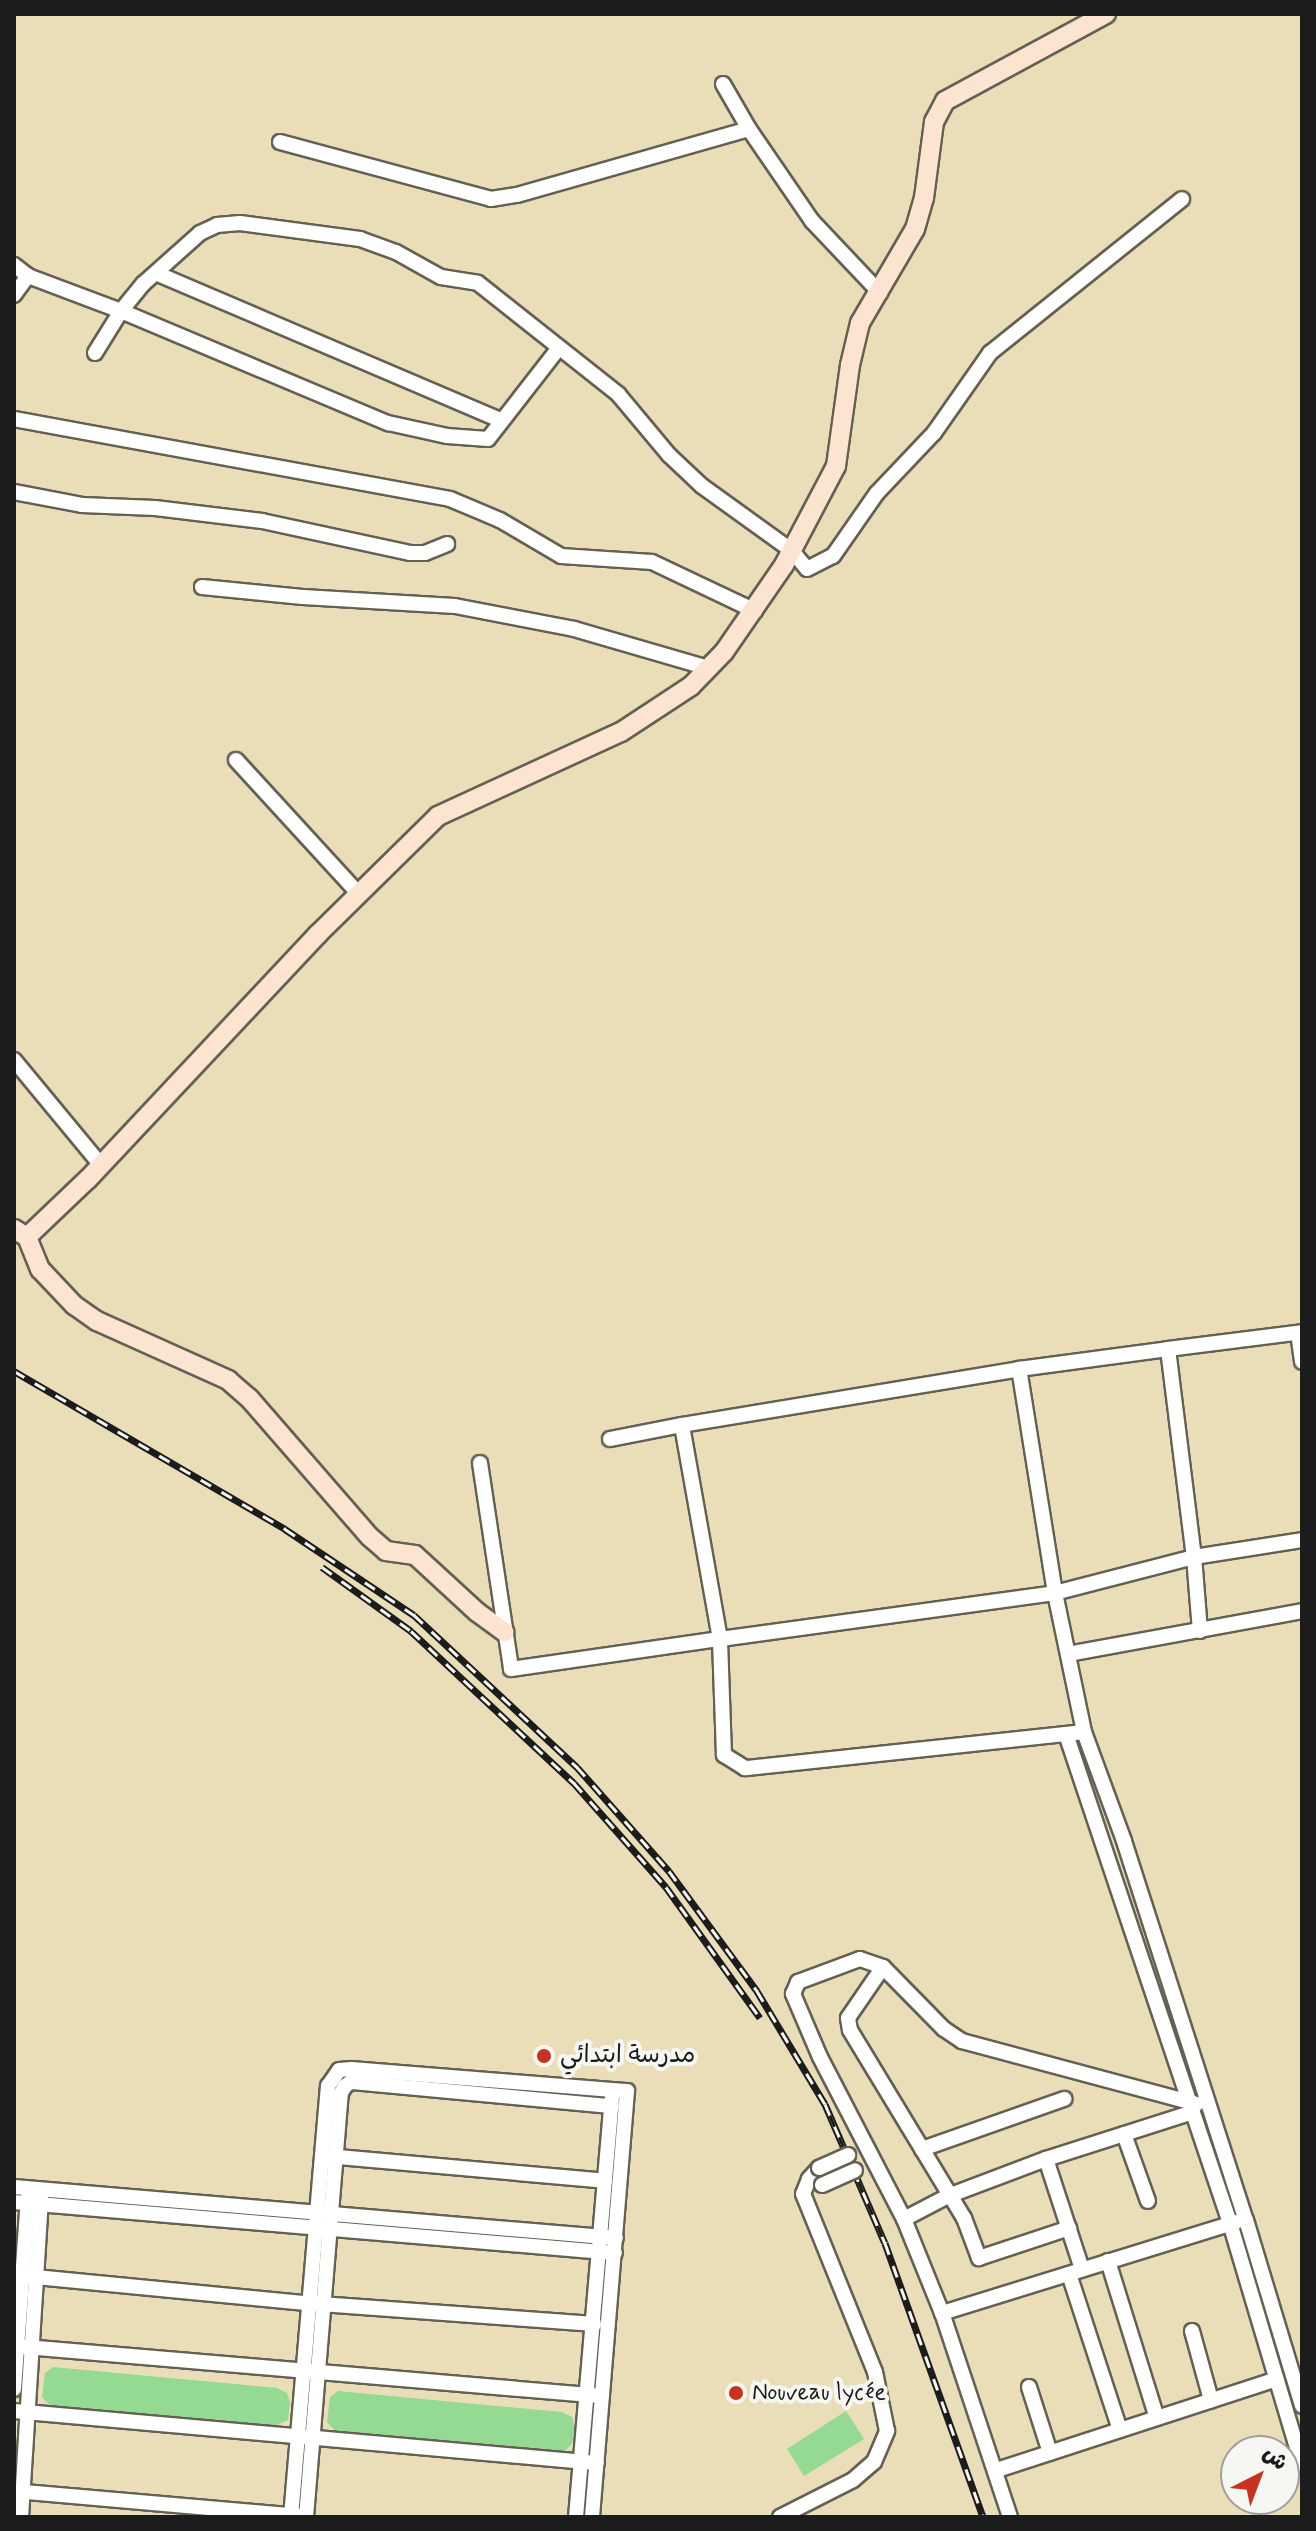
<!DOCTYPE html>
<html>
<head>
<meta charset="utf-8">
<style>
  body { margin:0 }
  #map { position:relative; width:1316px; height:2531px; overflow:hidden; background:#eadeb9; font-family:Mynerve,"Playpen Sans Arabic",sans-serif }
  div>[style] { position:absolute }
  .green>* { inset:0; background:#94da93 }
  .roads { filter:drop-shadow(2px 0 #646053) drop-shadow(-2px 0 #646053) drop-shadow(0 2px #646053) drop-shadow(0 -2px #646053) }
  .street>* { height:14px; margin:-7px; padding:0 7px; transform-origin:7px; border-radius:7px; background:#fff }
  .secondary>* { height:18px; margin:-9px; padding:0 9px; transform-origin:9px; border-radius:9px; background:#fde4d1 }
  .rail>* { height:7px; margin-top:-3.5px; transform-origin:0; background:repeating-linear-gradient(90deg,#f6f6f2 0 12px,#1c1c1c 0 24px); box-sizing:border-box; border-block:2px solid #1c1c1c }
  .bridges { filter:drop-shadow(2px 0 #646053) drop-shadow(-2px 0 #646053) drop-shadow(0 2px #646053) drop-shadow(0 -2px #646053) }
  .street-bridge>* { height:14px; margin:-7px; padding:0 7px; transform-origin:7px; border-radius:7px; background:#fff }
  .dots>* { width:22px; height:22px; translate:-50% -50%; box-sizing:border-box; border:4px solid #f6f6f2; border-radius:50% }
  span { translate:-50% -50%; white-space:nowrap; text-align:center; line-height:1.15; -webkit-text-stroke:8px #f6f6f2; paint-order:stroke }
  .poi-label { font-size:24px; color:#1c1c1c }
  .left { translate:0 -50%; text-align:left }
  .frame { position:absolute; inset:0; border:16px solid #1c1c1c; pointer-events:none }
  .north { position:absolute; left:1220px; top:2435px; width:80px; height:80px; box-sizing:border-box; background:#f6f6f2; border:2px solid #9f9f9c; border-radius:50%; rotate:42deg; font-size:22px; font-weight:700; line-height:32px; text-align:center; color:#1c1c1c }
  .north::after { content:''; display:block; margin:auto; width:28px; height:36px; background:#c8321e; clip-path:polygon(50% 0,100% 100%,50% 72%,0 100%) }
</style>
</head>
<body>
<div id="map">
  <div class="green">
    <div style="clip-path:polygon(53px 2367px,277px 2388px,287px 2393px,290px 2402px,288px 2420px,272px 2427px,52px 2408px,42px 2397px,45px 2373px)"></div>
    <div style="clip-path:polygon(338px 2391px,562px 2412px,572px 2417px,575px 2426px,572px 2444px,565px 2451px,557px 2452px,337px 2433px,327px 2422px,330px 2397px)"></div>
    <div style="clip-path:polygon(846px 2411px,864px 2439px,804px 2476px,787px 2449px)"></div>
  </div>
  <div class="roads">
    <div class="street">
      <div style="left:723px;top:84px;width:52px;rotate:60deg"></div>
      <div style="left:749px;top:129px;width:112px;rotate:55.6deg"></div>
      <div style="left:812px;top:221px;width:99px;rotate:46.6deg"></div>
      <div style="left:280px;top:142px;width:219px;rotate:15.1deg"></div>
      <div style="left:491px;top:199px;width:26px;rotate:-9deg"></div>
      <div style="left:517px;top:195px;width:241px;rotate:-15.9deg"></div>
      <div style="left:14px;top:265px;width:18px;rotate:38deg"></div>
      <div style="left:28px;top:276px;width:99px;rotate:20.6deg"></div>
      <div style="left:121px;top:311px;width:290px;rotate:22.8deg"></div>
      <div style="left:388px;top:423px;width:60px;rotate:12.4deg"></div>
      <div style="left:447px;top:436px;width:41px;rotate:4.2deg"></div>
      <div style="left:488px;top:439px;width:114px;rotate:-52.1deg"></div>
      <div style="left:158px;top:274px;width:372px;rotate:23.1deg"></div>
      <div style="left:14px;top:295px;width:24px;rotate:-54deg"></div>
      <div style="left:95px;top:353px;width:49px;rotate:-58.2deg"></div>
      <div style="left:121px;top:311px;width:35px;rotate:-51deg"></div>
      <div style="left:143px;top:284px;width:76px;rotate:-41.8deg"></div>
      <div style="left:200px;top:233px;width:19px;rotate:-25deg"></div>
      <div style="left:217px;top:225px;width:23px;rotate:-5deg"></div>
      <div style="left:240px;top:223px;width:121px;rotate:7.6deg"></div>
      <div style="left:360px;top:239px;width:38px;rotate:20deg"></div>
      <div style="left:396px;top:252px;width:51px;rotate:29.1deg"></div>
      <div style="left:441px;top:277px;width:37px;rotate:9deg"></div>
      <div style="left:478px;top:283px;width:179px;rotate:38.4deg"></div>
      <div style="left:618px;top:394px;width:80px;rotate:50.1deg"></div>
      <div style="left:669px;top:455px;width:45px;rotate:43.2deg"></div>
      <div style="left:702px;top:486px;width:111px;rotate:35.8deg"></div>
      <div style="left:792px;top:551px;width:23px;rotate:50deg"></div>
      <div style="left:807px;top:569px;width:29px;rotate:-27deg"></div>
      <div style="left:833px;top:556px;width:77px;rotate:-55.1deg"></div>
      <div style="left:877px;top:493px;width:83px;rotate:-46.5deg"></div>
      <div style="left:934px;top:433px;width:98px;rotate:-55deg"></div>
      <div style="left:990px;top:353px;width:246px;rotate:-38.7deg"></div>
      <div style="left:14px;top:419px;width:443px;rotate:10.4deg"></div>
      <div style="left:450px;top:499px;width:54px;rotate:22.8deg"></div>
      <div style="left:500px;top:520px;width:71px;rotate:30.5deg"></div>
      <div style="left:561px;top:556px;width:91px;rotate:3.8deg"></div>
      <div style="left:652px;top:562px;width:114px;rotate:25.4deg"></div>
      <div style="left:14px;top:492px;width:69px;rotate:10.8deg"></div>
      <div style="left:82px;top:505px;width:73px;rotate:2.4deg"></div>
      <div style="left:155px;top:508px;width:108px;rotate:6.9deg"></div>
      <div style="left:262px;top:521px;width:151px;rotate:12.2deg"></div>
      <div style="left:410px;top:553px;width:15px"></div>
      <div style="left:425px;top:553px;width:24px;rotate:-22deg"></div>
      <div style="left:202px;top:587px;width:101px;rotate:5.7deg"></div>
      <div style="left:303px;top:597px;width:152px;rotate:3.4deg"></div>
      <div style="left:455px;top:606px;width:121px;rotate:10.9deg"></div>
      <div style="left:574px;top:629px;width:140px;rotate:16.2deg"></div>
      <div style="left:236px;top:760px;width:182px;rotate:47.5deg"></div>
      <div style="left:14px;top:1060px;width:135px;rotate:50.4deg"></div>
      <div style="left:1298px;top:1333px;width:29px;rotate:82deg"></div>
      <div style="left:1168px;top:1349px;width:210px;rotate:82.9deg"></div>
      <div style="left:1194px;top:1557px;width:144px;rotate:165.5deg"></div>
      <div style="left:1055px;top:1593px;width:227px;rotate:-99.1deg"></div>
      <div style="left:1019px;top:1369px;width:150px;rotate:-7.6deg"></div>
      <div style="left:1168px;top:1349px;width:135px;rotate:-7.2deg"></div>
      <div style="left:610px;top:1439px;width:73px;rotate:-11deg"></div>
      <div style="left:480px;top:1463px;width:208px;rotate:81.4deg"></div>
      <div style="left:511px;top:1669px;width:211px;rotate:-8.2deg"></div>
      <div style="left:720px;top:1639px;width:217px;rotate:-100.1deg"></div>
      <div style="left:682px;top:1425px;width:342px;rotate:-9.4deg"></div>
      <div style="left:1200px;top:1631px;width:74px;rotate:-94.6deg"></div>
      <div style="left:1194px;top:1557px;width:109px;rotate:-8.9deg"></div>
      <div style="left:1068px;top:1654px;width:238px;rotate:-10.4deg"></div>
      <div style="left:1084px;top:1732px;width:341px;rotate:173.9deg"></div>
      <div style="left:745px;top:1768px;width:25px;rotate:-148deg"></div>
      <div style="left:724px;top:1755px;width:116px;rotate:-92deg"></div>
      <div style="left:720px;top:1639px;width:338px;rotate:-7.8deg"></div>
      <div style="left:1055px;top:1593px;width:142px;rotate:78.2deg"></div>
      <div style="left:1084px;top:1732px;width:116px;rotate:69.8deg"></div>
      <div style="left:1124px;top:1841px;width:398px;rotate:72.2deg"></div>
      <div style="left:1246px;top:2220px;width:194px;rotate:73.2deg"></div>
      <div style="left:1066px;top:1734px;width:516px;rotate:71.46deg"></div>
      <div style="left:1230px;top:2223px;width:252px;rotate:73.4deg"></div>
      <div style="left:883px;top:1967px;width:62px;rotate:124.5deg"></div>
      <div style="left:848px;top:2018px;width:12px;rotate:81deg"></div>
      <div style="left:850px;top:2030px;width:220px;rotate:58.8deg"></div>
      <div style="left:964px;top:2218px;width:43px;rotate:69.4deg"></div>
      <div style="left:979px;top:2258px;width:95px;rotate:-18.4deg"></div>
      <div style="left:1124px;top:2134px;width:71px;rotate:70.3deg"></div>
      <div style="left:922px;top:2149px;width:151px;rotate:-19.4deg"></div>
      <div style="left:327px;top:2156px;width:279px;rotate:5.1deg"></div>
      <div style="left:1046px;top:2159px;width:116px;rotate:71.9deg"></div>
      <div style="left:14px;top:2187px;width:604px;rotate:4.84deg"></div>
      <div style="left:14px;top:2202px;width:603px;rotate:4.85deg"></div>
      <div style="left:904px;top:2219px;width:182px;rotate:-117.4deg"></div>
      <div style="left:820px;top:2057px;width:69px;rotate:-113.2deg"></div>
      <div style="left:793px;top:1994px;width:13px;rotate:-67deg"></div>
      <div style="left:798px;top:1982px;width:66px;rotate:-20.4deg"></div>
      <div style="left:860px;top:1959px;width:24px;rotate:19deg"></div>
      <div style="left:883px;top:1967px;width:87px;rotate:45.5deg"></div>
      <div style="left:944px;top:2029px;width:22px;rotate:34deg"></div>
      <div style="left:962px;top:2041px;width:243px;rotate:15deg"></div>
      <div style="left:1108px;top:2261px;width:164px;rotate:72.7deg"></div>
      <div style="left:1069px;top:2274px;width:164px;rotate:71.9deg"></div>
      <div style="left:14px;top:2275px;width:294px;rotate:5.5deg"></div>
      <div style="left:307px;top:2303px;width:288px;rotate:4.2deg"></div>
      <div style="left:942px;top:2313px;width:101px;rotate:-112deg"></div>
      <div style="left:904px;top:2219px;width:50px;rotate:-27.6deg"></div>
      <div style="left:948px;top:2196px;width:105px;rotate:-20.7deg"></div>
      <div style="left:1046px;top:2159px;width:154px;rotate:-17.7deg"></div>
      <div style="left:1192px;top:2331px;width:72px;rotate:74.6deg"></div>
      <div style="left:14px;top:2346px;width:590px;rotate:4.86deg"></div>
      <div style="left:1029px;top:2387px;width:69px;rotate:72.3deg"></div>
      <div style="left:14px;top:2389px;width:193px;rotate:-85.8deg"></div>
      <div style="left:14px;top:2411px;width:585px;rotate:5.1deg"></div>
      <div style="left:997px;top:2470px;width:294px;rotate:-18deg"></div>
      <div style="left:14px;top:2491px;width:286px;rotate:5deg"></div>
      <div style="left:21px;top:2517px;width:320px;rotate:-86.4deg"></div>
      <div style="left:291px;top:2517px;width:433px;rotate:-85.1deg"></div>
      <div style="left:328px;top:2086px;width:19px;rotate:-55deg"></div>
      <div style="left:339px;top:2070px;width:13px;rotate:-4deg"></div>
      <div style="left:352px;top:2069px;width:276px;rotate:4.6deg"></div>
      <div style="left:627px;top:2091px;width:427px;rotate:94.7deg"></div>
      <div style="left:306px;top:2517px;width:425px;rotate:-85.3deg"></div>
      <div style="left:341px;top:2093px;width:8px;rotate:-60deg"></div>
      <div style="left:345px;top:2086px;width:7px;rotate:-34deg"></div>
      <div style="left:351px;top:2082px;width:262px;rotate:5.3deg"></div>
      <div style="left:576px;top:2517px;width:421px;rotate:-85.1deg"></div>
      <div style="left:780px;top:2517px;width:82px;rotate:-26.9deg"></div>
      <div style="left:853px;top:2480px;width:28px;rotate:-41deg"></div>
      <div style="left:874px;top:2462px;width:34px;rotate:-67deg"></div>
      <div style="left:887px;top:2431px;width:60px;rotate:-101.5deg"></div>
      <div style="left:875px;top:2372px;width:192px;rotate:-112deg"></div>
      <div style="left:803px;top:2194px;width:16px;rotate:-68deg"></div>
      <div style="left:809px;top:2179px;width:15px;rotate:-48deg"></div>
      <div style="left:1010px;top:2517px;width:215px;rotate:-108.4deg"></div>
      <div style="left:942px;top:2313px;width:308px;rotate:-17.2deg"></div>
    </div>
    <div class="secondary">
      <div style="left:14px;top:1229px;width:15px;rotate:32deg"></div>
      <div style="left:27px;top:1237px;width:84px;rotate:-43.6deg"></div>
      <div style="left:88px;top:1179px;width:336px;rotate:-46.8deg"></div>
      <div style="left:318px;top:934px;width:168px;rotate:-44.5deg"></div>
      <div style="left:438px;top:816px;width:201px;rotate:-24.7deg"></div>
      <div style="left:621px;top:732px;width:84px;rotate:-33.3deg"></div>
      <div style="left:691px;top:686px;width:47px;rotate:-45.9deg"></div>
      <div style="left:724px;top:652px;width:106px;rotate:-55.4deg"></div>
      <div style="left:784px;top:565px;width:112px;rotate:-62.3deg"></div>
      <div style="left:836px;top:466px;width:102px;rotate:-82.1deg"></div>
      <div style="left:850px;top:365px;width:43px;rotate:-76.6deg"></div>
      <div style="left:860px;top:323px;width:109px;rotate:-59.7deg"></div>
      <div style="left:915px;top:229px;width:32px;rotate:-74deg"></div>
      <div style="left:924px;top:198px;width:77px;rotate:-82.5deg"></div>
      <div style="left:934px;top:122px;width:24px;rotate:-62deg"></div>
      <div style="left:945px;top:101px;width:183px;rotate:-28.4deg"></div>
      <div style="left:27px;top:1237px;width:35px;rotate:68deg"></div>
      <div style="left:40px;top:1269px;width:50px;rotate:46.6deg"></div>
      <div style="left:74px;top:1305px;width:28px;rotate:35deg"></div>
      <div style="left:97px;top:1321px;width:144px;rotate:24.2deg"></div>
      <div style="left:228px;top:1380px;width:28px;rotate:41deg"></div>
      <div style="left:249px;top:1398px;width:184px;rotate:49deg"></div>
      <div style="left:370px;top:1537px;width:21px;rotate:41deg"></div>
      <div style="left:386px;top:1551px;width:29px;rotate:8deg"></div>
      <div style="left:415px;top:1555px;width:84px;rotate:42.6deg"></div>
      <div style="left:477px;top:1612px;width:34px;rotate:36deg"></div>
    </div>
  </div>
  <div class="rail">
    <div style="left:14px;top:1371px;width:314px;rotate:30.2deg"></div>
    <div style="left:285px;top:1529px;width:155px;rotate:33.7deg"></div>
    <div style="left:414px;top:1615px;width:223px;rotate:43deg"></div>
    <div style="left:577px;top:1767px;width:139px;rotate:48.5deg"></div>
    <div style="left:669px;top:1871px;width:149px;rotate:53.7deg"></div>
    <div style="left:757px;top:1991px;width:132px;rotate:59deg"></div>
    <div style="left:825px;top:2104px;width:151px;rotate:66.7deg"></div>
    <div style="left:885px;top:2243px;width:291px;rotate:70.3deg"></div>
    <div style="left:322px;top:1567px;width:110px;rotate:35.7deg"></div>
    <div style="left:411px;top:1631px;width:223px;rotate:43deg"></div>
    <div style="left:574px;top:1783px;width:139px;rotate:48.5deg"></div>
    <div style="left:666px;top:1887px;width:161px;rotate:54.3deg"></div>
  </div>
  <div class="bridges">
    <div class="street-bridge">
      <div style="left:819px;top:2168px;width:32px;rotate:-24deg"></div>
      <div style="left:822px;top:2185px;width:36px;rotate:-24deg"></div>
    </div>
  </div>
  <div class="dots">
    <div style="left:544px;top:2056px;background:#c8321e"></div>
    <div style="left:736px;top:2393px;background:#c8321e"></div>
  </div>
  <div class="poi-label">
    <span class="left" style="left:560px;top:2056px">مدرسة ابتدائي</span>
    <span class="left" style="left:752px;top:2393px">Nouveau lycée</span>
  </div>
  <div class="frame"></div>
  <div class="north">ش</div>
</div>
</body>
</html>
